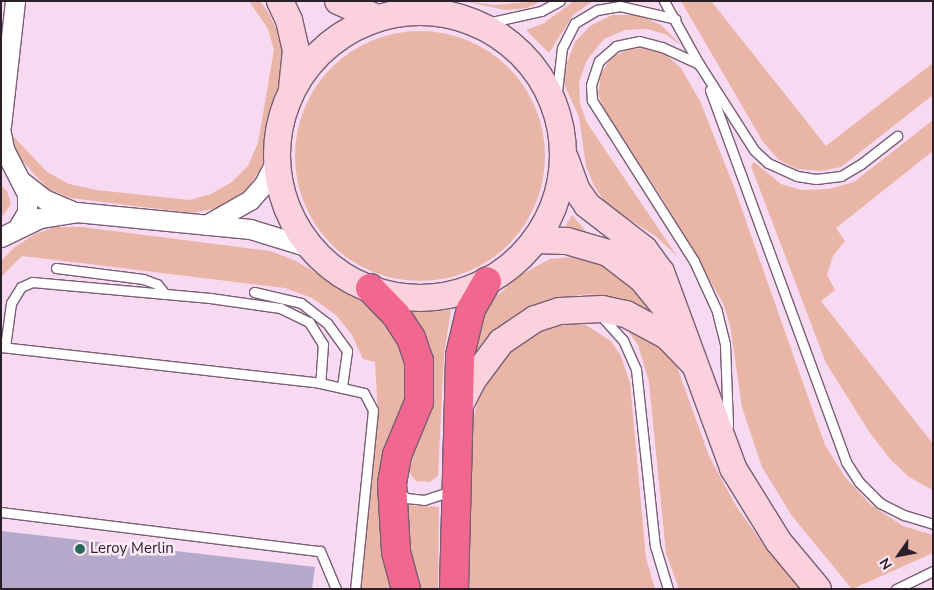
<!DOCTYPE html>
<html>
<head>
<meta charset="utf-8">
<style>
  body { margin:0 }
  #map { position:relative; width:934px; height:590px; overflow:hidden; background:#f7d9f2; font-family:"Nunito Sans",sans-serif }
  div>[style] { position:absolute }
  .green>* { inset:0; background:#e9b5a6 }
  .round { border-radius:50% }
  .building>* { inset:0; background:#b4a9ca }
  .roads { filter:drop-shadow(1px 0 #795e74) drop-shadow(-1px 0 #795e74) drop-shadow(0 1px #795e74) drop-shadow(0 -1px #795e74) }
  .lane>* { height:9px; margin:-4.5px; padding:0 4.5px; transform-origin:4.5px; border-radius:4.5px; background:#fff }
  .street>* { height:19px; margin:-9.5px; padding:0 9.5px; transform-origin:9.5px; border-radius:9.5px; background:#fff }
  .secondary>* { height:26px; margin:-13px; padding:0 13px; transform-origin:13px; border-radius:13px; background:#fbd1dd }
  .secondary>.ring { margin:-13px; padding:0; box-sizing:content-box; background:none; border:26px solid #fbd1dd; border-radius:50% }
  .highway>* { height:28px; margin:-14px; padding:0 14px; transform-origin:14px; border-radius:14px; background:#f1678f }
  .dots>* { width:14px; height:14px; translate:-50% -50%; box-sizing:border-box; border:2px solid #fdeaf9; border-radius:50% }
  span { translate:-50% -50%; white-space:nowrap; text-align:center; line-height:1.15; -webkit-text-stroke:5px #fdeaf9; paint-order:stroke }
  .poi-label { font-size:15px; color:#2b2029 }
  .left { translate:0 -50%; text-align:left }
  .frame { position:absolute; inset:0; border:2px solid #2b2029; pointer-events:none }
  .north { position:absolute; left:874px; top:530px; width:50px; height:50px; -webkit-text-stroke:4px #fdeaf9; paint-order:stroke; rotate:237deg; font-size:14px; font-weight:700; line-height:20px; text-align:center; color:#2b2029 }
  .north::after { content:''; display:block; margin:auto; width:18px; height:22px; background:#2b2029; clip-path:polygon(50% 0,100% 100%,50% 72%,0 100%) }
</style>
</head>
<body>
<div id="map">
  <div class="green">
    <div style="clip-path:polygon(249px 1px,260px 1px,268px 12px,281px 39px,286px 66px,261px 168px,245px 193px,224px 207px,191px 213px,71px 198px,48px 189px,16px 154px,11px 134px,47px 172px,69px 184px,96px 190px,190px 200px,211px 194px,232px 182px,248px 166px,258px 143px,274px 50px,268px 29px)"></div>
    <div style="clip-path:polygon(463px 1px,494px 5px,541px 1px,527px 8px,505px 10px)"></div>
    <div style="clip-path:polygon(574px 1px,593px 1px,573px 15px,549px 53px,526px 30px,544px 23px)"></div>
    <div style="clip-path:polygon(681px 1px,711px 1px,826px 146px,933px 63px,933px 95px,841px 167px,821px 171px,797px 169px,779px 160px,763px 142px)"></div>
    <div style="clip-path:polygon(612px 15px,639px 15px,661px 25px,682px 46px,665px 34px,647px 29px,625px 30px,604px 39px,587px 60px,579px 82px,580px 104px,587px 123px,677px 256px,654px 235px,608px 206px,594px 186px,586px 166px,579px 117px,564px 84px,567px 63px,575px 42px,590px 26px)"></div>
    <div class="round" style="left:295px;top:31px;width:250px;height:250px"></div>
    <div style="clip-path:polygon(647px 48px,665px 54px,681px 68px,700px 101px,734px 187px,825px 445px,845px 477px,870px 504px,903px 526px,933px 535px,933px 553px,852px 589px,792px 516px,762px 467px,742px 407px,730px 325px,723px 303px,660px 195px,605px 113px,598px 94px,601px 74px,611px 58px,628px 49px)"></div>
    <div style="clip-path:polygon(933px 120px,933px 151px,836px 228px,845px 241px,833px 256px,827px 275px,835px 290px,821px 301px,933px 444px,933px 490px,909px 477px,891px 460px,870px 433px,826px 363px,751px 166px,754px 162px,781px 184px,801px 190px,829px 189px,854px 182px)"></div>
    <div style="clip-path:polygon(1px 186px,7px 191px,11px 204px,1px 218px)"></div>
    <div style="clip-path:polygon(572px 215px,589px 235px,561px 234px)"></div>
    <div style="clip-path:polygon(55px 227px,82px 227px,270px 251px,294px 260px,371px 305px,386px 318px,410px 364px,398px 589px,361px 589px,378px 414px,375px 362px,363px 359px,352px 335px,336px 315px,312px 298px,285px 288px,89px 264px,22px 256px,1px 277px,1px 261px,15px 247px,35px 234px)"></div>
    <div style="clip-path:polygon(583px 256px,611px 265px,658px 315px,623px 299px,590px 294px,556px 298px,525px 312px,501px 327px,474px 353px,478px 329px,491px 302px,517px 277px,550px 259px)"></div>
    <div style="clip-path:polygon(406px 309px,429px 312px,451px 310px,444px 354px,438px 476px,430px 482px,416px 481px,406px 469px)"></div>
    <div style="clip-path:polygon(578px 320px,611px 341px,621px 356px,630px 383px,646px 558px,655px 589px,469px 589px,471px 424px,487px 373px,531px 331px)"></div>
    <div style="clip-path:polygon(621px 321px,665px 350px,677px 367px,709px 456px,736px 506px,768px 551px,803px 589px,679px 589px,666px 553px,649px 382px,638px 345px)"></div>
    <div style="clip-path:polygon(405px 505px,439px 507px,438px 589px,420px 589px,411px 567px)"></div>
  </div>
  <div class="building">
    <div style="clip-path:polygon(1px 531px,315px 567px,312px 589px,1px 589px)"></div>
  </div>
  <div class="roads">
    <div class="lane">
      <div style="left:664px;top:1px;width:74px;rotate:61deg"></div>
      <div style="left:478px;top:25px;width:65px;rotate:-12.5deg"></div>
      <div style="left:541px;top:11px;width:21px;rotate:-28deg"></div>
      <div style="left:710px;top:90px;width:396px;rotate:69.9deg"></div>
      <div style="left:846px;top:462px;width:24px;rotate:57deg"></div>
      <div style="left:859px;top:482px;width:30px;rotate:45deg"></div>
      <div style="left:880px;top:503px;width:27px;rotate:27deg"></div>
      <div style="left:904px;top:515px;width:30px;rotate:17deg"></div>
      <div style="left:555px;top:109px;width:61px;rotate:-83.5deg"></div>
      <div style="left:562px;top:48px;width:28px;rotate:-63deg"></div>
      <div style="left:575px;top:23px;width:26px;rotate:-31deg"></div>
      <div style="left:597px;top:10px;width:23px;rotate:-10deg"></div>
      <div style="left:620px;top:6px;width:57px;rotate:13.1deg"></div>
      <div style="left:56px;top:268px;width:88px;rotate:7.2deg"></div>
      <div style="left:143px;top:279px;width:15px;rotate:20deg"></div>
      <div style="left:157px;top:284px;width:13px;rotate:51deg"></div>
      <div style="left:254px;top:292px;width:48px;rotate:13.2deg"></div>
      <div style="left:301px;top:303px;width:33px;rotate:38deg"></div>
      <div style="left:327px;top:323px;width:34px;rotate:54deg"></div>
      <div style="left:347px;top:351px;width:37px;rotate:98deg"></div>
      <div style="left:603px;top:318px;width:30px;rotate:48deg"></div>
      <div style="left:623px;top:340px;width:32px;rotate:66deg"></div>
      <div style="left:636px;top:369px;width:178px;rotate:83.9deg"></div>
      <div style="left:655px;top:546px;width:45px;rotate:73.2deg"></div>
      <div style="left:1px;top:347px;width:321px;rotate:6.4deg"></div>
      <div style="left:320px;top:383px;width:45px;rotate:12.8deg"></div>
      <div style="left:364px;top:393px;width:19px;rotate:62deg"></div>
      <div style="left:373px;top:410px;width:180px;rotate:95.7deg"></div>
      <div style="left:5px;top:347px;width:44px;rotate:-82.2deg"></div>
      <div style="left:11px;top:303px;width:19px;rotate:-58deg"></div>
      <div style="left:21px;top:287px;width:12px;rotate:-24deg"></div>
      <div style="left:32px;top:282px;width:179px;rotate:5.1deg"></div>
      <div style="left:210px;top:298px;width:71px;rotate:8.1deg"></div>
      <div style="left:280px;top:308px;width:32px;rotate:26deg"></div>
      <div style="left:309px;top:322px;width:26px;rotate:58deg"></div>
      <div style="left:323px;top:344px;width:39px;rotate:94deg"></div>
      <div style="left:728px;top:426px;width:82px;rotate:-92.1deg"></div>
      <div style="left:725px;top:344px;width:34px;rotate:-104deg"></div>
      <div style="left:717px;top:311px;width:55px;rotate:-114.7deg"></div>
      <div style="left:694px;top:261px;width:191px;rotate:-122.4deg"></div>
      <div style="left:592px;top:100px;width:15px;rotate:-94deg"></div>
      <div style="left:591px;top:85px;width:25px;rotate:-72deg"></div>
      <div style="left:599px;top:61px;width:23px;rotate:-41deg"></div>
      <div style="left:616px;top:46px;width:24px;rotate:-12deg"></div>
      <div style="left:639px;top:41px;width:24px;rotate:15deg"></div>
      <div style="left:662px;top:47px;width:41px;rotate:24.7deg"></div>
      <div style="left:699px;top:64px;width:102px;rotate:57.4deg"></div>
      <div style="left:754px;top:150px;width:19px;rotate:43deg"></div>
      <div style="left:768px;top:163px;width:32px;rotate:24deg"></div>
      <div style="left:797px;top:176px;width:19px;rotate:9deg"></div>
      <div style="left:816px;top:179px;width:25px;rotate:-7deg"></div>
      <div style="left:841px;top:176px;width:23px;rotate:-31deg"></div>
      <div style="left:861px;top:164px;width:46px;rotate:-37.9deg"></div>
      <div style="left:399px;top:491px;width:10px;rotate:45deg"></div>
      <div style="left:406px;top:498px;width:18px;rotate:6deg"></div>
      <div style="left:424px;top:500px;width:29px;rotate:-18deg"></div>
      <div style="left:1px;top:512px;width:321px;rotate:7deg"></div>
      <div style="left:320px;top:551px;width:41px;rotate:67.2deg"></div>
      <div style="left:896px;top:589px;width:41px;rotate:-25.9deg"></div>
    </div>
    <div class="street">
      <div style="left:1px;top:126px;width:126px;rotate:-83.6deg"></div>
      <div style="left:1px;top:133px;width:16px;rotate:79deg"></div>
      <div style="left:4px;top:149px;width:51px;rotate:62.9deg"></div>
      <div style="left:27px;top:194px;width:18px;rotate:90deg"></div>
      <div style="left:27px;top:212px;width:16px;rotate:120deg"></div>
      <div style="left:21px;top:181px;width:29px;rotate:38deg"></div>
      <div style="left:44px;top:199px;width:30px;rotate:23deg"></div>
      <div style="left:206px;top:225px;width:51px;rotate:-29.6deg"></div>
      <div style="left:250px;top:200px;width:21px;rotate:-49deg"></div>
      <div style="left:264px;top:184px;width:29px;rotate:-63deg"></div>
      <div style="left:1px;top:237px;width:43px;rotate:-26deg"></div>
      <div style="left:40px;top:218px;width:36px;rotate:-9deg"></div>
      <div style="left:76px;top:212px;width:175px;rotate:5.6deg"></div>
      <div style="left:250px;top:229px;width:62px;rotate:17deg"></div>
    </div>
    <div class="secondary">
      <div style="left:280px;top:1px;width:21px;rotate:65deg"></div>
      <div style="left:289px;top:20px;width:31px;rotate:77deg"></div>
      <div style="left:296px;top:50px;width:37px;rotate:96deg"></div>
      <div style="left:338px;top:1px;width:43px;rotate:23.6deg"></div>
      <div class="ring" style="left:277px;top:12px;width:260px;height:260px"></div>
      <div style="left:565px;top:158px;width:33px;rotate:70deg"></div>
      <div style="left:576px;top:189px;width:19px;rotate:55deg"></div>
      <div style="left:587px;top:205px;width:72px;rotate:37.7deg"></div>
      <div style="left:644px;top:249px;width:29px;rotate:54deg"></div>
      <div style="left:661px;top:272px;width:209px;rotate:69.8deg"></div>
      <div style="left:733px;top:468px;width:86px;rotate:58.3deg"></div>
      <div style="left:778px;top:541px;width:62px;rotate:50.2deg"></div>
      <div style="left:535px;top:240px;width:32px;rotate:2deg"></div>
      <div style="left:567px;top:241px;width:43px;rotate:16.3deg"></div>
      <div style="left:608px;top:253px;width:43px;rotate:37.4deg"></div>
      <div style="left:642px;top:279px;width:41px;rotate:50.9deg"></div>
      <div style="left:458px;top:409px;width:31px;rotate:-63deg"></div>
      <div style="left:472px;top:381px;width:49px;rotate:-53.4deg"></div>
      <div style="left:501px;top:342px;width:41px;rotate:-34.1deg"></div>
      <div style="left:535px;top:319px;width:26px;rotate:-18deg"></div>
      <div style="left:560px;top:311px;width:42px;rotate:-2.7deg"></div>
      <div style="left:602px;top:309px;width:25px;rotate:12deg"></div>
      <div style="left:626px;top:314px;width:47px;rotate:28.2deg"></div>
      <div style="left:667px;top:336px;width:35px;rotate:46deg"></div>
    </div>
    <div class="highway">
      <div style="left:370px;top:288px;width:37px;rotate:46deg"></div>
      <div style="left:396px;top:315px;width:27px;rotate:57deg"></div>
      <div style="left:411px;top:338px;width:24px;rotate:71deg"></div>
      <div style="left:419px;top:361px;width:41px;rotate:90deg"></div>
      <div style="left:419px;top:402px;width:57px;rotate:112.5deg"></div>
      <div style="left:397px;top:455px;width:29px;rotate:100deg"></div>
      <div style="left:392px;top:484px;width:68px;rotate:86.6deg"></div>
      <div style="left:396px;top:552px;width:38px;rotate:75deg"></div>
      <div style="left:454px;top:589px;width:234px;rotate:-88.5deg"></div>
      <div style="left:460px;top:355px;width:47px;rotate:-76.6deg"></div>
      <div style="left:471px;top:309px;width:32px;rotate:-60deg"></div>
    </div>
  </div>
  <div class="dots">
    <div style="left:80px;top:549px;background:#2c6b58"></div>
  </div>
  <div class="poi-label">
    <span class="left" style="left:90px;top:549px">Leroy Merlin</span>
  </div>
  <div class="frame"></div>
  <div class="north">N</div>
</div>
</body>
</html>
